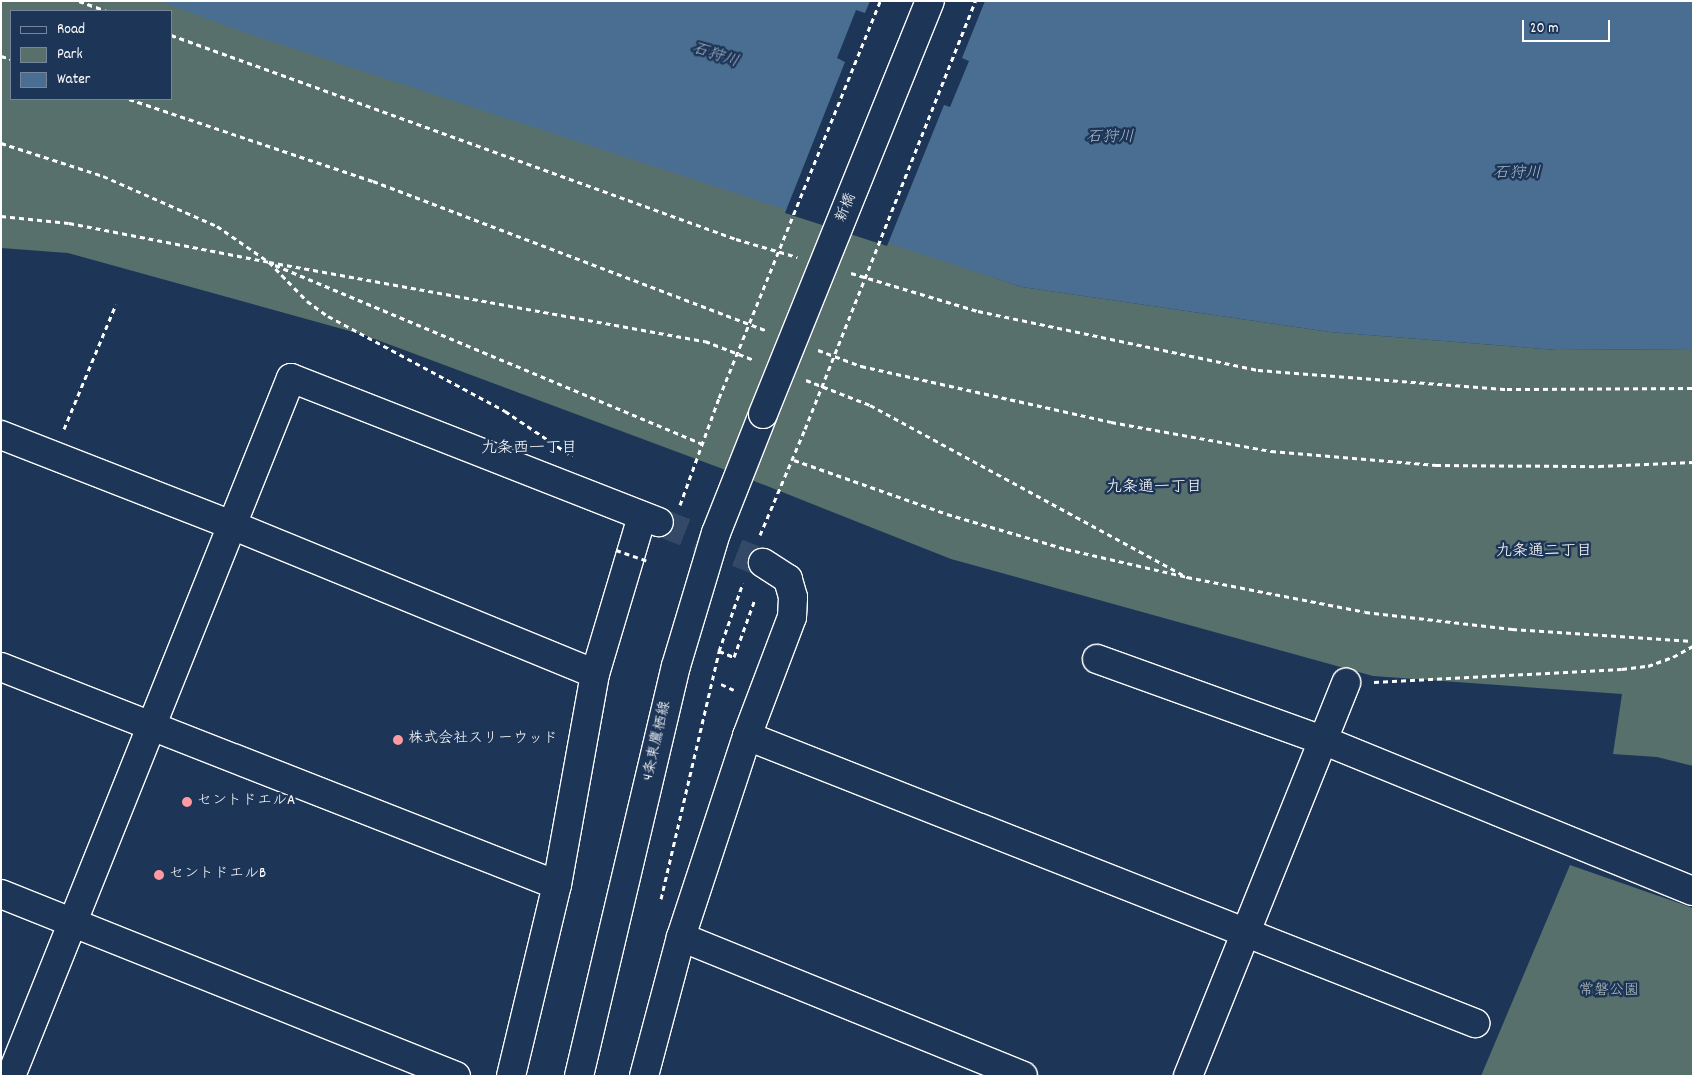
<!DOCTYPE html>
<html>
<head>
<meta charset="utf-8">
<style>
  body { margin:0 }
  #map { position:relative; width:1694px; height:1077px; overflow:hidden; background:#1d3557; font-family:Dekko,"Klee One",sans-serif }
  div>[style] { position:absolute }
  .green>* { inset:0; background:#57706c }
  .water>* { inset:0; background:#4a6e91 }
  .pier>* { inset:0; background:#1d3557 }
  .minor-tunnel>* { height:28px; margin-top:-14px; transform-origin:0; background:repeating-linear-gradient(90deg,#344968 0 28px,transparent 0 42px) }
  .path>* { height:3px; margin-top:-1.5px; transform-origin:0; background:repeating-linear-gradient(90deg,#fff 0 5px,transparent 0 9px) }
  .roads { filter:drop-shadow(1px 0 #fff) drop-shadow(-1px 0 #fff) drop-shadow(0 1px #fff) drop-shadow(0 -1px #fff) }
  .minor>* { height:28px; margin:-14px; padding:0 14px; transform-origin:14px; border-radius:14px; background:#1d3557 }
  .path-bridge>* { height:3px; margin-top:-1.5px; transform-origin:0; background:repeating-linear-gradient(90deg,#fff 0 5px,transparent 0 9px) }
  .bridges { filter:drop-shadow(1px 0 #fff) drop-shadow(-1px 0 #fff) drop-shadow(0 1px #fff) drop-shadow(0 -1px #fff) }
  .minor-bridge>* { height:28px; margin:-14px; padding:0 14px; transform-origin:14px; border-radius:14px; background:#1d3557 }
  .dots>* { width:14px; height:14px; translate:-50% -50%; box-sizing:border-box; border:2px solid #1d3557; border-radius:50% }
  span { translate:-50% -50%; white-space:nowrap; text-align:center; line-height:1.15; -webkit-text-stroke:5px #1d3557; paint-order:stroke }
  .street-label { font-size:15px; color:#fff }
  .poi-label { font-size:15px; color:#fff }
  .left { translate:0 -50%; text-align:left }
  .park-label { font-size:15px; color:#b3bfbd }
  .water-label { font-size:16px; color:#aebece; font-style:italic }
  .neighbourhood-label { font-size:16px; color:#fff }
  .frame { position:absolute; inset:0; border:2px solid #fff; pointer-events:none }
  .legend { position:absolute; left:10px; top:10px; width:162px; height:90px; box-sizing:border-box; background:#1d3557; border:1px solid #77869a; margin:0; padding:6px 9px; list-style:none; font-size:15px; color:#fff }
  .legend li { display:flex; align-items:center; gap:10px; height:25px }
  .legend b { width:25px; border:1px solid #77869a }
  .scale { position:absolute; left:1522px; top:20px; width:88px; height:22px; box-sizing:border-box; border:2px solid #fff; border-top:0; padding-left:6px; font-size:15px; line-height:18px; white-space:nowrap; color:#fff; -webkit-text-stroke:4px #1d3557; paint-order:stroke }
</style>
</head>
<body>
<div id="map">
  <div class="green">
    <div style="clip-path:polygon(evenodd,1px 1px,187px 1px,1022px 287px,1330px 332px,1557px 350px,1693px 349px,1693px 766px,1657px 757px,1613px 754px,1622px 694px,1373px 676px,951px 559px,739px 475px,364px 335px,68px 253px,1px 248px,1px 1px,11px 11px,171px 11px,171px 99px,11px 99px,11px 11px)"></div>
    <div style="clip-path:polygon(1570px 865px,1693px 908px,1693px 1076px,1481px 1076px)"></div>
  </div>
  <div class="water">
    <div style="clip-path:polygon(159px 1px,1693px 1px,1693px 349px,1557px 350px,1330px 332px,1022px 287px,243px 32px)"></div>
  </div>
  <div class="pier">
    <div style="clip-path:polygon(870px 1px,985px 1px,962px 58px,969px 61px,950px 107px,944px 105px,887px 246px,785px 213px,845px 62px,837px 58px,856px 10px,865px 13px)"></div>
  </div>
  <div class="minor-tunnel">
    <div style="left:659px;top:522px;width:112px;rotate:21.5deg"></div>
  </div>
  <div class="path">
    <div style="left:79px;top:1px;width:30px;rotate:20deg"></div>
    <div style="left:171px;top:35px;width:601px;rotate:19.85deg"></div>
    <div style="left:736px;top:239px;width:64px;rotate:16.4deg"></div>
    <div style="left:1px;top:56px;width:10px;rotate:17deg"></div>
    <div style="left:129px;top:99px;width:257px;rotate:18.6deg"></div>
    <div style="left:373px;top:181px;width:420px;rotate:20.8deg"></div>
    <div style="left:1px;top:143px;width:107px;rotate:17.9deg"></div>
    <div style="left:103px;top:176px;width:124px;rotate:23.7deg"></div>
    <div style="left:217px;top:226px;width:63px;rotate:34.7deg"></div>
    <div style="left:269px;top:262px;width:54px;rotate:45.7deg"></div>
    <div style="left:307px;top:301px;width:26px;rotate:36deg"></div>
    <div style="left:328px;top:316px;width:201px;rotate:28.2deg"></div>
    <div style="left:505px;top:411px;width:81px;rotate:33.9deg"></div>
    <div style="left:1px;top:216px;width:68px;rotate:5.9deg"></div>
    <div style="left:69px;top:223px;width:205px;rotate:11deg"></div>
    <div style="left:269px;top:262px;width:443px;rotate:10.3deg"></div>
    <div style="left:705px;top:341px;width:53px;rotate:21.2deg"></div>
    <div style="left:275px;top:265px;width:462px;rotate:22.7deg"></div>
    <div style="left:851px;top:273px;width:133px;rotate:16.7deg"></div>
    <div style="left:978px;top:311px;width:286px;rotate:11.9deg"></div>
    <div style="left:1258px;top:370px;width:250px;rotate:4.4deg"></div>
    <div style="left:1507px;top:389px;width:186px;rotate:-0.3deg"></div>
    <div style="left:818px;top:350px;width:46px;rotate:20.4deg"></div>
    <div style="left:861px;top:366px;width:256px;rotate:12.6deg"></div>
    <div style="left:1111px;top:422px;width:163px;rotate:10.3deg"></div>
    <div style="left:1271px;top:451px;width:166px;rotate:4.8deg"></div>
    <div style="left:1436px;top:465px;width:163px;rotate:0.4deg"></div>
    <div style="left:1599px;top:466px;width:94px;rotate:-2.4deg"></div>
    <div style="left:806px;top:380px;width:69px;rotate:21.3deg"></div>
    <div style="left:870px;top:405px;width:361px;rotate:28.5deg"></div>
    <div style="left:64px;top:429px;width:135px;rotate:-67.4deg"></div>
    <div style="left:794px;top:460px;width:162px;rotate:19.4deg"></div>
    <div style="left:947px;top:514px;width:124px;rotate:16.4deg"></div>
    <div style="left:1066px;top:549px;width:124px;rotate:13deg"></div>
    <div style="left:1187px;top:577px;width:181px;rotate:11.1deg"></div>
    <div style="left:1365px;top:612px;width:148px;rotate:6.6deg"></div>
    <div style="left:1512px;top:629px;width:181px;rotate:3.8deg"></div>
    <div style="left:680px;top:505px;width:114px;rotate:-70deg"></div>
    <div style="left:760px;top:535px;width:115px;rotate:-67deg"></div>
    <div style="left:719px;top:651px;width:72px;rotate:-70.6deg"></div>
    <div style="left:1374px;top:682px;width:248px;rotate:-3deg"></div>
    <div style="left:1622px;top:669px;width:26px;rotate:-7deg"></div>
    <div style="left:1648px;top:666px;width:27px;rotate:-20deg"></div>
    <div style="left:1673px;top:657px;width:23px;rotate:-29deg"></div>
    <div style="left:721px;top:684px;width:14px;rotate:25deg"></div>
    <div style="left:661px;top:899px;width:255px;rotate:-76.8deg"></div>
    <div style="left:719px;top:651px;width:16px;rotate:22deg"></div>
    <div style="left:734px;top:657px;width:62px;rotate:-70.1deg"></div>
  </div>
  <div class="roads">
    <div class="minor">
      <div style="left:1px;top:435px;width:248px;rotate:21.3deg"></div>
      <div style="left:232px;top:525px;width:392px;rotate:22.3deg"></div>
      <div style="left:1097px;top:659px;width:242px;rotate:19.8deg"></div>
      <div style="left:1325px;top:741px;width:397px;rotate:22.2deg"></div>
      <div style="left:1px;top:667px;width:597px;rotate:21.41deg"></div>
      <div style="left:747px;top:736px;width:783px;rotate:21.52deg"></div>
      <div style="left:1px;top:894px;width:490px;rotate:21.8deg"></div>
      <div style="left:681px;top:937px;width:369px;rotate:22.1deg"></div>
      <div style="left:11px;top:1076px;width:752px;rotate:-68.14deg"></div>
      <div style="left:291px;top:378px;width:395px;rotate:21.4deg"></div>
      <div style="left:511px;top:1076px;width:196px;rotate:-76.5deg"></div>
      <div style="left:557px;top:885px;width:214px;rotate:-79.8deg"></div>
      <div style="left:595px;top:674px;width:165px;rotate:-73.4deg"></div>
      <div style="left:579px;top:1076px;width:421px;rotate:-76.7deg"></div>
      <div style="left:676px;top:666px;width:139px;rotate:-73.3deg"></div>
      <div style="left:716px;top:533px;width:128px;rotate:-68.4deg"></div>
      <div style="left:644px;top:1076px;width:144px;rotate:-75.1deg"></div>
      <div style="left:681px;top:937px;width:212px;rotate:-71.8deg"></div>
      <div style="left:747px;top:736px;width:127px;rotate:-69.3deg"></div>
      <div style="left:792px;top:617px;width:20px;rotate:-87deg"></div>
      <div style="left:793px;top:597px;width:19px;rotate:-106deg"></div>
      <div style="left:788px;top:579px;width:30px;rotate:-147deg"></div>
      <div style="left:1188px;top:1076px;width:424px;rotate:-68.1deg"></div>
    </div>
  </div>
  <div class="path-bridge">
    <div style="left:719px;top:398px;width:428px;rotate:-67.9deg"></div>
    <div style="left:805px;top:429px;width:461px;rotate:-68.3deg"></div>
    <div style="left:616px;top:550px;width:34px;rotate:19deg"></div>
  </div>
  <div class="bridges">
    <div class="minor-bridge">
      <div style="left:763px;top:414px;width:445px;rotate:-68deg"></div>
    </div>
  </div>
  <div class="dots">
    <div style="left:398px;top:740px;background:#ff9aa2"></div>
    <div style="left:187px;top:802px;background:#ff9aa2"></div>
    <div style="left:159px;top:875px;background:#ff9aa2"></div>
  </div>
  <div class="street-label">
    <span style="left:847px;top:208px;rotate:-68deg">新橋</span>
    <span style="left:658px;top:741px;rotate:-77deg">4条東鷹栖線</span>
  </div>
  <div class="poi-label">
    <span class="left" style="left:408px;top:740px">株式会社スリーウッド</span>
    <span class="left" style="left:197px;top:802px">セントドエルA</span>
    <span class="left" style="left:169px;top:875px">セントドエルB</span>
  </div>
  <div class="park-label">
    <span style="left:1609px;top:992px">常磐公園</span>
  </div>
  <div class="water-label">
    <span style="left:715px;top:56px;rotate:18deg">石狩川</span>
    <span style="left:1110px;top:138px">石狩川</span>
    <span style="left:1517px;top:174px">石狩川</span>
  </div>
  <div class="neighbourhood-label">
    <span style="left:529px;top:449px">九条西一丁目</span>
    <span style="left:1154px;top:488px">九条通一丁目</span>
    <span style="left:1544px;top:552px">九条通二丁目</span>
  </div>
  <div class="frame"></div>
  <ul class="legend">
  <li><b style="height:6px;background:#1d3557"></b>Road</li>
  <li><b style="height:14px;background:#57706c"></b>Park</li>
  <li><b style="height:14px;background:#4a6e91"></b>Water</li>
  </ul>
  <div class="scale">20 m</div>
</div>
</body>
</html>
